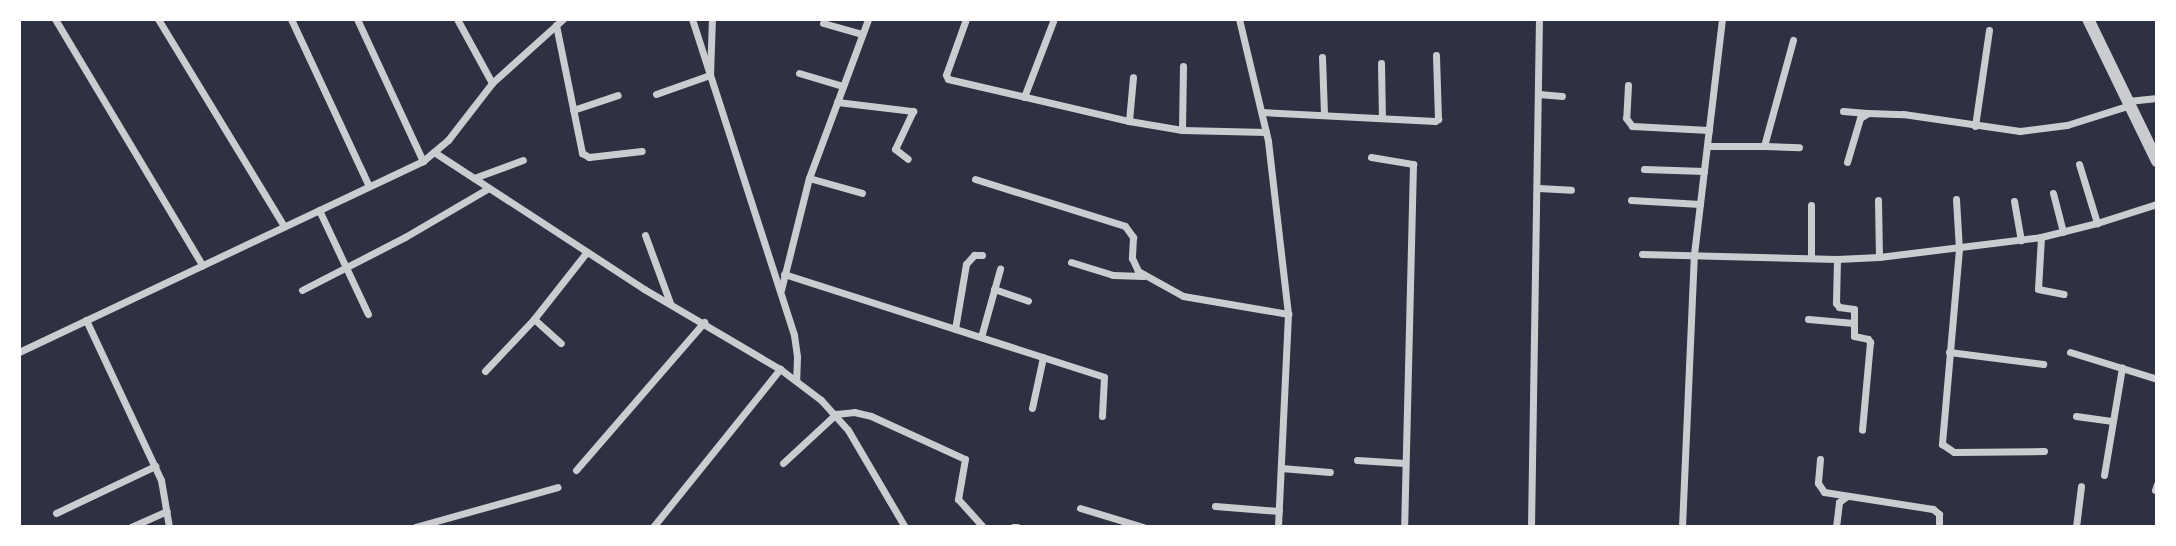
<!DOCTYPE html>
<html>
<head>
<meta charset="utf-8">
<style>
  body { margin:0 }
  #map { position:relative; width:2176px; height:546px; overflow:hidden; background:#2d3142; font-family:Raleway,sans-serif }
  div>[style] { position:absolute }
  .minor>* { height:7px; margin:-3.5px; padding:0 3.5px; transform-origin:3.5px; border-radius:3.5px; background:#caccd0 }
  .tertiary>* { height:12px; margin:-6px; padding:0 6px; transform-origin:6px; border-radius:6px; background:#caccd0 }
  span { translate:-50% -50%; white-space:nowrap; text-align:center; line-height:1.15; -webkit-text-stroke:7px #fff; paint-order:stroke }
  .frame { position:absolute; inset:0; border:21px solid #fff; pointer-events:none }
</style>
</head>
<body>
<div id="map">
  <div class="minor">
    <div style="left:55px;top:19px;width:287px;rotate:59.1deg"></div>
    <div style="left:158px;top:19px;width:242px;rotate:58.7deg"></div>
    <div style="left:291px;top:19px;width:184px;rotate:65deg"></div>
    <div style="left:357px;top:19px;width:157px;rotate:65.1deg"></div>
    <div style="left:457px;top:19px;width:73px;rotate:61.3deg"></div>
    <div style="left:692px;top:19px;width:332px;rotate:72.1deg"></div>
    <div style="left:794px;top:335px;width:22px;rotate:82deg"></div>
    <div style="left:797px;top:357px;width:23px;rotate:92deg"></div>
    <div style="left:966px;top:19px;width:59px;rotate:109.7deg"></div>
    <div style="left:946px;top:75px;width:4px;rotate:63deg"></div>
    <div style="left:948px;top:79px;width:186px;rotate:13.1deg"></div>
    <div style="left:1129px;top:121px;width:54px;rotate:9.6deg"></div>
    <div style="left:1182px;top:130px;width:84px;rotate:1.4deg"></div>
    <div style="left:1239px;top:19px;width:125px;rotate:76.6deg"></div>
    <div style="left:1268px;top:141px;width:174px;rotate:83.4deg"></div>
    <div style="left:1288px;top:314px;width:213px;rotate:92.7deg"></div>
    <div style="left:823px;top:23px;width:41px;rotate:15.8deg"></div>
    <div style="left:556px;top:25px;width:131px;rotate:78.5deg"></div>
    <div style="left:582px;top:153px;width:8px;rotate:30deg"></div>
    <div style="left:589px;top:157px;width:53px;rotate:-6.5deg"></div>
    <div style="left:1322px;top:57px;width:58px;rotate:88deg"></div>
    <div style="left:1381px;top:63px;width:55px;rotate:89deg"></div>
    <div style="left:799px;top:73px;width:46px;rotate:16.5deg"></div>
    <div style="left:1628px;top:85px;width:33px;rotate:93deg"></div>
    <div style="left:1626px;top:118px;width:10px;rotate:53deg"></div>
    <div style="left:1632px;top:126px;width:77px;rotate:3deg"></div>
    <div style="left:656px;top:94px;width:57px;rotate:-19.4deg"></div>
    <div style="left:710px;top:75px;width:56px;rotate:-88deg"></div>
    <div style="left:1539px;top:94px;width:23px;rotate:5deg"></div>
    <div style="left:1024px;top:97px;width:84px;rotate:-69deg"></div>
    <div style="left:2128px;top:101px;width:29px;rotate:-6deg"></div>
    <div style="left:837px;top:102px;width:77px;rotate:6.8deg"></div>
    <div style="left:913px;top:111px;width:42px;rotate:115.3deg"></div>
    <div style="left:895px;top:149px;width:16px;rotate:38deg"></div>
    <div style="left:573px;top:110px;width:47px;rotate:-18.4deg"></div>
    <div style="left:1843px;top:111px;width:24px;rotate:5deg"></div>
    <div style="left:1262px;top:112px;width:173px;rotate:3deg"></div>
    <div style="left:1435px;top:121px;width:4px;rotate:-34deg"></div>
    <div style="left:1438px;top:119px;width:64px;rotate:-91.8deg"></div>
    <div style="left:1129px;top:121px;width:44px;rotate:-84.8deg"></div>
    <div style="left:1975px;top:126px;width:97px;rotate:-81.7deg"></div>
    <div style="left:1182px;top:130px;width:64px;rotate:-89.1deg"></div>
    <div style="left:1707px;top:146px;width:57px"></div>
    <div style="left:1764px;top:146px;width:110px;rotate:-74.7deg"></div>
    <div style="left:1764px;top:146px;width:35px;rotate:2deg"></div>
    <div style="left:434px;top:152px;width:251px;rotate:33.1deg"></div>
    <div style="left:644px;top:289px;width:158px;rotate:30.5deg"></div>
    <div style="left:780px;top:369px;width:51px;rotate:37.1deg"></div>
    <div style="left:821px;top:400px;width:40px;rotate:48deg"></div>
    <div style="left:848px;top:430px;width:113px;rotate:59.6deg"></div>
    <div style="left:1371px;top:157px;width:43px;rotate:9.5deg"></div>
    <div style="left:1413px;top:164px;width:363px;rotate:91.4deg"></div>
    <div style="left:1847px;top:162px;width:46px;rotate:-73.5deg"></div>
    <div style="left:1860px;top:118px;width:9px;rotate:-32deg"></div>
    <div style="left:1868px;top:113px;width:35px;rotate:2deg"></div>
    <div style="left:1903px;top:114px;width:118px;rotate:8.3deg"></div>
    <div style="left:2020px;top:131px;width:47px;rotate:-7.3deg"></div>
    <div style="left:2067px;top:125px;width:66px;rotate:-17.6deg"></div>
    <div style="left:2079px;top:164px;width:62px;rotate:73deg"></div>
    <div style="left:1644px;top:169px;width:60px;rotate:1.9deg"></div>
    <div style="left:474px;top:178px;width:52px;rotate:-20.2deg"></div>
    <div style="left:809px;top:178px;width:55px;rotate:15.8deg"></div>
    <div style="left:975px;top:179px;width:157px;rotate:17.4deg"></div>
    <div style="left:1125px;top:226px;width:14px;rotate:54deg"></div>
    <div style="left:1133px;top:237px;width:21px;rotate:93deg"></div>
    <div style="left:1132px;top:258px;width:14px;rotate:65deg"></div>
    <div style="left:1138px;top:271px;width:51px;rotate:29.1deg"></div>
    <div style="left:1183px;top:296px;width:107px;rotate:9.7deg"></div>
    <div style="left:1538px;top:188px;width:33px;rotate:3deg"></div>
    <div style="left:2053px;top:193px;width:40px;rotate:75.6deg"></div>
    <div style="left:1956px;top:199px;width:50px;rotate:86.6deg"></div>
    <div style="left:1959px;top:249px;width:196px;rotate:95deg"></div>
    <div style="left:1942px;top:444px;width:14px;rotate:34deg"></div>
    <div style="left:1954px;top:452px;width:90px;rotate:-0.6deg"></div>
    <div style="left:1631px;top:200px;width:69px;rotate:3.3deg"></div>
    <div style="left:1878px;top:200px;width:57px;rotate:89deg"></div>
    <div style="left:2014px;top:201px;width:40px;rotate:80deg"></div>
    <div style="left:1811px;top:205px;width:53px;rotate:90deg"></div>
    <div style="left:319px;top:210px;width:115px;rotate:64.8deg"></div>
    <div style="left:645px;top:235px;width:72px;rotate:69.8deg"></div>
    <div style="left:2041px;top:237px;width:52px;rotate:93.3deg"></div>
    <div style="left:2038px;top:289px;width:26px;rotate:11deg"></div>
    <div style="left:1642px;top:254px;width:195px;rotate:1.5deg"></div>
    <div style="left:1837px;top:259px;width:42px;rotate:-2.7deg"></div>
    <div style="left:1879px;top:257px;width:163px;rotate:-7deg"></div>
    <div style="left:2041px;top:237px;width:58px;rotate:-14deg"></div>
    <div style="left:2097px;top:223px;width:63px;rotate:-17.6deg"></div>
    <div style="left:1837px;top:259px;width:44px;rotate:91.3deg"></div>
    <div style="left:1836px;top:303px;width:5px;rotate:53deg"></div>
    <div style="left:1839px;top:307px;width:15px;rotate:8deg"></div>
    <div style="left:1854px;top:309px;width:27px;rotate:90deg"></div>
    <div style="left:1854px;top:336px;width:14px;rotate:12deg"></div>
    <div style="left:1868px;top:339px;width:4px;rotate:56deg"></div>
    <div style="left:1870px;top:342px;width:88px;rotate:95.2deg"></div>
    <div style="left:1071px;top:262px;width:44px;rotate:17.2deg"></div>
    <div style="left:1113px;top:275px;width:30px;rotate:2deg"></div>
    <div style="left:784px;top:274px;width:336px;rotate:17.8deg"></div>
    <div style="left:1104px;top:377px;width:39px;rotate:93deg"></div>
    <div style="left:994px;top:289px;width:36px;rotate:19deg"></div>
    <div style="left:302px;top:290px;width:116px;rotate:-27.2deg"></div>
    <div style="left:405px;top:237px;width:97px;rotate:-30.3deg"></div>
    <div style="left:781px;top:290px;width:115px;rotate:-76deg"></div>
    <div style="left:809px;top:178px;width:170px;rotate:-69.6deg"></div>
    <div style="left:534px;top:319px;width:36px;rotate:42deg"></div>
    <div style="left:1808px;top:319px;width:46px;rotate:5deg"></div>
    <div style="left:86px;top:320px;width:177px;rotate:64.9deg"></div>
    <div style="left:161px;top:480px;width:48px;rotate:80.3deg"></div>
    <div style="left:955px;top:329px;width:66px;rotate:-80.4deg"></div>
    <div style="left:966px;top:264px;width:12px;rotate:-48deg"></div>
    <div style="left:974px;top:255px;width:8px"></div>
    <div style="left:981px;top:337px;width:71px;rotate:-74.4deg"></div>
    <div style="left:19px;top:352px;width:447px;rotate:-25.3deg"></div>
    <div style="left:423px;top:161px;width:33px;rotate:-40deg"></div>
    <div style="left:448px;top:140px;width:72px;rotate:-52.3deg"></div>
    <div style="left:492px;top:83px;width:96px;rotate:-42deg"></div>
    <div style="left:1949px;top:352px;width:95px;rotate:7.3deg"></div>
    <div style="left:2070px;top:352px;width:91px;rotate:17.2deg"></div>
    <div style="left:485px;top:371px;width:71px;rotate:-46.7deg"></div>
    <div style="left:534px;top:319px;width:84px;rotate:-51.8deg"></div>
    <div style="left:1032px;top:408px;width:52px;rotate:-77.8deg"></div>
    <div style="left:2076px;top:416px;width:37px;rotate:8deg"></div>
    <div style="left:1820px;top:459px;width:24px;rotate:95deg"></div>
    <div style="left:1818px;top:483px;width:11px;rotate:56deg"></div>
    <div style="left:1824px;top:492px;width:110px;rotate:8.9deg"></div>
    <div style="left:1933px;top:509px;width:8px;rotate:40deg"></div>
    <div style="left:1939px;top:514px;width:13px;rotate:90deg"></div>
    <div style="left:1357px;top:460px;width:48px;rotate:3.6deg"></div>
    <div style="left:783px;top:463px;width:72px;rotate:-42.8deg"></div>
    <div style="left:836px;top:414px;width:18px;rotate:-6deg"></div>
    <div style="left:854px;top:412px;width:17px;rotate:13deg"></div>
    <div style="left:871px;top:416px;width:103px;rotate:24.6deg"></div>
    <div style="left:965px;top:459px;width:41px;rotate:99.9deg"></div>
    <div style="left:958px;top:499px;width:38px;rotate:48deg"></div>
    <div style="left:1281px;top:468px;width:49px;rotate:4.7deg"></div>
    <div style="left:576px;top:470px;width:196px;rotate:-49.1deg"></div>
    <div style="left:2104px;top:475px;width:109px;rotate:-80.5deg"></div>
    <div style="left:2155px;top:490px;width:6px;rotate:-72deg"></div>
    <div style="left:1215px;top:506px;width:64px;rotate:4.5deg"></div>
    <div style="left:1080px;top:508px;width:66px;rotate:16.8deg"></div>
    <div style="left:56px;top:513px;width:110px;rotate:-25.4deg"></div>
    <div style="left:131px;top:527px;width:39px;rotate:-24deg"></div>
    <div style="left:415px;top:527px;width:148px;rotate:-15.6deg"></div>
    <div style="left:653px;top:527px;width:203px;rotate:-51.2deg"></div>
    <div style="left:1013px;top:527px;width:4px"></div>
    <div style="left:1531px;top:527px;width:508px;rotate:-89.1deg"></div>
    <div style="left:1682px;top:527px;width:273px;rotate:-87.5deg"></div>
    <div style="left:1694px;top:254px;width:237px;rotate:-83.2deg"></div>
    <div style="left:1836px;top:527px;width:25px;rotate:-83deg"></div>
    <div style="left:1839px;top:502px;width:9px;rotate:-36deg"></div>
    <div style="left:2076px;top:527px;width:41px;rotate:-83deg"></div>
  </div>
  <div class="tertiary">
    <div style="left:2088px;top:19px;width:158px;rotate:64.1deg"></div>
  </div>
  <div class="frame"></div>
</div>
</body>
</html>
